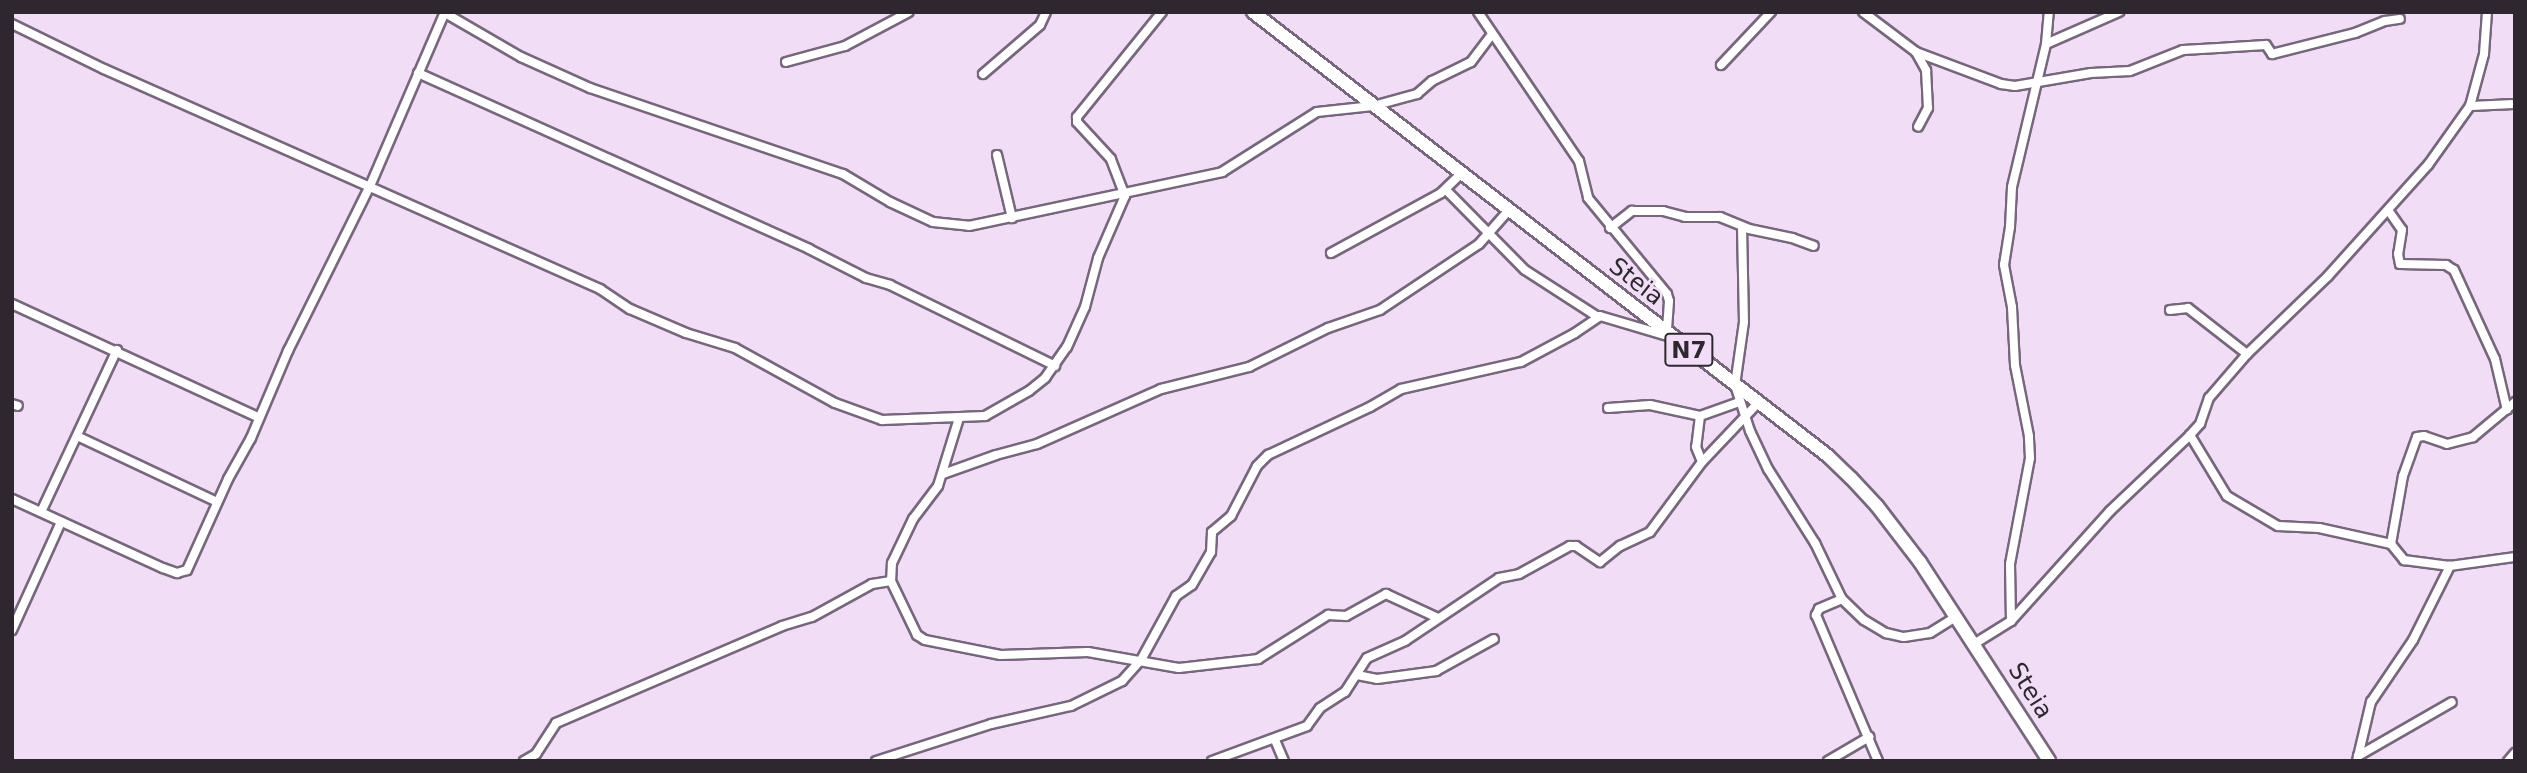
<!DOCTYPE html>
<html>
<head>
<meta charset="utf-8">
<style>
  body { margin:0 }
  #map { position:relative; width:2527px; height:773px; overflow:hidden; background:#f1def6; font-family:"DejaVu Sans",sans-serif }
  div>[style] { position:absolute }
  .roads { filter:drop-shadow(2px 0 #77677c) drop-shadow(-2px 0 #77677c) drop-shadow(0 2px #77677c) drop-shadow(0 -2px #77677c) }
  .minor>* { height:8px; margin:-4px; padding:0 4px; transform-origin:4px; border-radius:4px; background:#fff }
  .primary>* { height:12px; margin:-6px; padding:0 6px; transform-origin:6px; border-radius:6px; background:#fff }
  span { translate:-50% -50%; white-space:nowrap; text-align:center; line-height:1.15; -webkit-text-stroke:5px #f1def6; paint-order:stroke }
  .shield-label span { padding:2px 5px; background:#f1def6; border:2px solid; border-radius:5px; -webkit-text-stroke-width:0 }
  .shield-label { font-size:23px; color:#2e2730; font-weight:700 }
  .street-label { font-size:24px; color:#2e2730 }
  .frame { position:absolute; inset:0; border:14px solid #2e2730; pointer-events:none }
</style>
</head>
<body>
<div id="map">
  <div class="roads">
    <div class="minor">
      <div style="left:1478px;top:12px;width:180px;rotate:55.9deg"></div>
      <div style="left:1579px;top:161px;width:38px;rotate:76deg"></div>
      <div style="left:1588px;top:198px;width:124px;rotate:50.5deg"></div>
      <div style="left:1667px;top:294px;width:7px;rotate:74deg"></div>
      <div style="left:1669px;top:301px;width:32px;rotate:94deg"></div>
      <div style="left:1863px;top:12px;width:66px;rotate:37deg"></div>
      <div style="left:1916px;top:52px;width:91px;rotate:20.6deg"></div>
      <div style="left:2001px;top:84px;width:14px;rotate:8deg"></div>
      <div style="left:2015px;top:86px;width:77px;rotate:-9.7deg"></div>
      <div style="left:2091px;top:73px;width:39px;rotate:-3deg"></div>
      <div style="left:2130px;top:71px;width:57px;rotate:-21.6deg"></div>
      <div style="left:2183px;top:50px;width:83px;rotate:-3.4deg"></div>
      <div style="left:2266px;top:45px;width:11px;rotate:56deg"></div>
      <div style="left:2272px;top:54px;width:86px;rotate:-14.2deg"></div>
      <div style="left:2355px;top:33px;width:32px;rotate:-22deg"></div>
      <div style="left:2385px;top:21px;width:15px;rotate:-8deg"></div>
      <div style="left:445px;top:13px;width:88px;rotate:30.1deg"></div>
      <div style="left:521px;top:57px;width:76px;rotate:24.2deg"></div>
      <div style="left:590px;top:88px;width:267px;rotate:18.8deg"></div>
      <div style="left:843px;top:174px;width:55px;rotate:30.8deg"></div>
      <div style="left:890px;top:202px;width:47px;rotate:24.9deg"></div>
      <div style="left:933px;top:222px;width:36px;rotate:6deg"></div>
      <div style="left:969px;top:226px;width:259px;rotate:-12deg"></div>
      <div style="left:1222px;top:172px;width:112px;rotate:-32.3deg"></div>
      <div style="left:1317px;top:112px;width:56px;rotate:-6.1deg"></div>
      <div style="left:1373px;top:106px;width:46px;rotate:-15.3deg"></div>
      <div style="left:1417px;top:94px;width:20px;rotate:-41deg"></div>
      <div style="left:1432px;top:81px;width:43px;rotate:-26deg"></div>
      <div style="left:1471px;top:62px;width:34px;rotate:-53deg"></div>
      <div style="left:12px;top:24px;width:102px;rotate:26.1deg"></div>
      <div style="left:104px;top:69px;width:543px;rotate:23.92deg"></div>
      <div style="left:600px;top:289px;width:36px;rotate:34deg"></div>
      <div style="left:630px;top:309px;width:61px;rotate:23.2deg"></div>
      <div style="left:686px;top:333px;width:51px;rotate:17deg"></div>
      <div style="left:735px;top:348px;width:114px;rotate:28.8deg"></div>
      <div style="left:835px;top:403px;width:50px;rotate:19.9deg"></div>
      <div style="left:882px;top:420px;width:103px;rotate:-2.2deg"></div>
      <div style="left:985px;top:416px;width:51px;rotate:-29.6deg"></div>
      <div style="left:1029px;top:391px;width:21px;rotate:-39deg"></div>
      <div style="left:1045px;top:378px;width:38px;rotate:-55deg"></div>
      <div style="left:1067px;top:347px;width:44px;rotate:-65.8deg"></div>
      <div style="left:1085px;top:307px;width:51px;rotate:-75.1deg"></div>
      <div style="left:1098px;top:258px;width:68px;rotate:-66.5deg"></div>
      <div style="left:1125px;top:196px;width:40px;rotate:-111deg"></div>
      <div style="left:1111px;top:159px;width:50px;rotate:-132.6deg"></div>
      <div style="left:1077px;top:122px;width:5px;rotate:-90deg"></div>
      <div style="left:1077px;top:117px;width:135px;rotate:-51deg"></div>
      <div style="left:2046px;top:44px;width:80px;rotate:-23.7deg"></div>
      <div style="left:1916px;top:52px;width:21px;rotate:61deg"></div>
      <div style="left:1926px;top:70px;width:38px;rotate:87deg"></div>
      <div style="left:1928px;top:108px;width:21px;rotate:118deg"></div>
      <div style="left:786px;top:62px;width:61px;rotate:-15.2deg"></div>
      <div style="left:845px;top:46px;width:72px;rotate:-28deg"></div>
      <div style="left:1721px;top:65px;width:73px;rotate:-46.7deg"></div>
      <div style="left:418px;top:73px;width:429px;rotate:24.2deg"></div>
      <div style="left:809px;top:249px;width:64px;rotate:27deg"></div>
      <div style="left:866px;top:278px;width:25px;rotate:16deg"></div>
      <div style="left:890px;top:285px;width:184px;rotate:26.1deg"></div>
      <div style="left:983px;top:74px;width:75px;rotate:-40.7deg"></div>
      <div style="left:1040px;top:25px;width:14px;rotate:-65deg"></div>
      <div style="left:2470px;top:106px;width:45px;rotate:-2.5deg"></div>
      <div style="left:997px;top:155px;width:65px;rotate:76.6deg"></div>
      <div style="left:1446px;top:190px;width:112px;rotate:45.4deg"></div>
      <div style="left:1525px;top:270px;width:87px;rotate:32.8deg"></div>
      <div style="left:2388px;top:210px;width:24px;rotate:55deg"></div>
      <div style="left:2402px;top:230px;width:24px;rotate:99deg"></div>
      <div style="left:2398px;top:254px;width:10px;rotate:79deg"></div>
      <div style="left:2400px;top:264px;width:46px;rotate:1.2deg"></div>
      <div style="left:2446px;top:265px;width:9px;rotate:32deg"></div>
      <div style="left:2454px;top:270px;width:98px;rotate:65.3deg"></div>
      <div style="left:2495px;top:359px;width:52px;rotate:76.8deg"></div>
      <div style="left:1742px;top:227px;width:95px;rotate:88.8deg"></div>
      <div style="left:1744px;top:322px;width:64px;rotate:98.1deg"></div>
      <div style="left:1735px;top:385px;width:48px;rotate:71.9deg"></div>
      <div style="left:1750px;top:431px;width:42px;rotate:64.7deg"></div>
      <div style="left:1768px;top:469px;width:88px;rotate:57.6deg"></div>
      <div style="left:1815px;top:543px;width:62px;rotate:64.3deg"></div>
      <div style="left:1842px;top:599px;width:30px;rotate:44deg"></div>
      <div style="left:1864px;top:620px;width:26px;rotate:31deg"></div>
      <div style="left:1886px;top:633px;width:18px;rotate:13deg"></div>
      <div style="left:1904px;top:637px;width:26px;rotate:-9deg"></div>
      <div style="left:1930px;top:633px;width:31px;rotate:-32deg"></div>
      <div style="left:1610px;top:228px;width:28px;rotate:-38deg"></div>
      <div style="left:1632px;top:211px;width:31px"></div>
      <div style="left:1663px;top:211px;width:23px;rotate:15deg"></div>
      <div style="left:1685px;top:217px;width:35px"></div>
      <div style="left:1720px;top:217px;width:31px;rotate:22deg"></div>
      <div style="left:1749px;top:229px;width:44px;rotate:11.8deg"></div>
      <div style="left:1792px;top:238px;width:23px;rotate:20deg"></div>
      <div style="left:1331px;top:253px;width:125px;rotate:-28.6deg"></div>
      <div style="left:1441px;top:193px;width:28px;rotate:-44deg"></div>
      <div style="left:12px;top:304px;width:271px;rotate:24.7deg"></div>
      <div style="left:2170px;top:310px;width:18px;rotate:-6deg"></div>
      <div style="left:2188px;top:308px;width:75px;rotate:37.9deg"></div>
      <div style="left:12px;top:404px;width:6px;rotate:18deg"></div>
      <div style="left:1608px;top:408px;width:42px;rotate:-4.1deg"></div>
      <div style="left:1650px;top:405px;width:51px;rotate:12.4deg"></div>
      <div style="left:1700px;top:416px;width:41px;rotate:-19.7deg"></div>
      <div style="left:1700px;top:416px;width:31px;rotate:97deg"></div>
      <div style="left:1696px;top:447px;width:16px;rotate:68deg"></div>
      <div style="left:959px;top:418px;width:71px;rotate:107.2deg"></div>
      <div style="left:938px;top:486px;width:41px;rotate:127.1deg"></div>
      <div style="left:913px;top:519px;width:49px;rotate:115.5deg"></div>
      <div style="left:892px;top:563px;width:18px;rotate:93deg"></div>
      <div style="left:891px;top:581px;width:60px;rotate:64.3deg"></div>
      <div style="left:917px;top:635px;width:9px;rotate:32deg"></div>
      <div style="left:925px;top:640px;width:77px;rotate:11.2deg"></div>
      <div style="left:1001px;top:655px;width:87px;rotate:-2deg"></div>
      <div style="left:1088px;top:652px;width:92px;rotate:10deg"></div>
      <div style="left:1179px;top:668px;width:80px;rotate:-6.5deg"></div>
      <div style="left:1258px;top:659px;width:83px;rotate:-32.2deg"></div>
      <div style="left:1328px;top:615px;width:18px;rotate:3deg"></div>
      <div style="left:1346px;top:616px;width:46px;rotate:-28.8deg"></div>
      <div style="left:1386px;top:594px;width:57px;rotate:24.8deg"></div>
      <div style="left:2190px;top:435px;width:71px;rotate:58.8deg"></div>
      <div style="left:2227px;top:496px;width:59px;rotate:30.5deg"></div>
      <div style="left:2278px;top:526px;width:41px;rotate:2.8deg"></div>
      <div style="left:2319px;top:528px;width:74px;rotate:12.5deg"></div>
      <div style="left:2391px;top:544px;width:21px;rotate:51deg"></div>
      <div style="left:2404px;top:560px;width:46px;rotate:7.4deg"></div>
      <div style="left:77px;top:436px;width:155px;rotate:25.2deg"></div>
      <div style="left:943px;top:474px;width:56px;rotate:-19.7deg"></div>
      <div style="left:996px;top:455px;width:42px;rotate:-15deg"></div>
      <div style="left:1037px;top:444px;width:136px;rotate:-23.9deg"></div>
      <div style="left:1161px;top:389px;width:91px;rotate:-14deg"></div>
      <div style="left:1249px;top:367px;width:88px;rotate:-26.3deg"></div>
      <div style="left:1328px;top:328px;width:55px;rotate:-19.1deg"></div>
      <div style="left:1380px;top:310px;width:119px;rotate:-33.7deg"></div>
      <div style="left:1479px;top:244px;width:45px;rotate:-48.6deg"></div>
      <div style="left:12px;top:499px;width:166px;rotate:24.6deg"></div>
      <div style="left:163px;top:568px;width:15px;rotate:20deg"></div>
      <div style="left:177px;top:573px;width:10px;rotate:-17deg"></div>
      <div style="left:187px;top:570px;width:100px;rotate:-65.7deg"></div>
      <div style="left:228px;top:479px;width:47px;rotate:-60.7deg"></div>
      <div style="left:251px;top:438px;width:95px;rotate:-67deg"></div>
      <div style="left:288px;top:351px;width:184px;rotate:-63.6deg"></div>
      <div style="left:370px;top:186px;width:189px;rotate:-66.7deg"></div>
      <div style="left:41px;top:512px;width:179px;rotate:-64.9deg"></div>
      <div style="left:2391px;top:544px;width:69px;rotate:-80deg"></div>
      <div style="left:2403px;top:476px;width:41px;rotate:-70.3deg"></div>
      <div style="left:2417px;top:437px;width:7px;rotate:-8deg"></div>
      <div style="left:2424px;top:436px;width:24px;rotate:19deg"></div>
      <div style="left:2447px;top:444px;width:27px;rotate:-15deg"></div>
      <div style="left:2473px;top:437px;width:55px;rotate:-39.8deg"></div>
      <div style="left:1842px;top:599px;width:25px;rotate:157deg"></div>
      <div style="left:1819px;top:609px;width:7px;rotate:117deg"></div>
      <div style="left:1816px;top:615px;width:159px;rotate:67deg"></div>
      <div style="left:2011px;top:621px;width:57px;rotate:-91deg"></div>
      <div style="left:2010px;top:564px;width:108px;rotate:-79.3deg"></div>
      <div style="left:2030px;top:458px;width:22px;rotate:-93deg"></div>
      <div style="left:2029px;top:436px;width:72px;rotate:-101.2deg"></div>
      <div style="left:2015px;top:365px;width:58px;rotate:-93deg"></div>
      <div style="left:2012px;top:307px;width:43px;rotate:-100.8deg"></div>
      <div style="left:2004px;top:265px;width:38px;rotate:-81deg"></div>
      <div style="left:2010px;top:227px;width:40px;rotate:-87.1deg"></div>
      <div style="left:2012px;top:187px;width:147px;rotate:-76.6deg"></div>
      <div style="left:2046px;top:44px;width:32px;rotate:-85deg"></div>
      <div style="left:12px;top:630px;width:119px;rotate:-65.6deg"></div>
      <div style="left:1974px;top:644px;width:44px;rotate:-31.9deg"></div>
      <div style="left:2011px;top:621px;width:148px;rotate:-48deg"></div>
      <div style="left:2110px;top:511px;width:110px;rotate:-43.5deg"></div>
      <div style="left:2190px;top:435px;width:15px;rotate:-48deg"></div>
      <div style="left:2200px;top:424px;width:28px;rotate:-71deg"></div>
      <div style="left:2209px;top:398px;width:58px;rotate:-49.2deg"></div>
      <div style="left:2247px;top:354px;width:112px;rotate:-43.9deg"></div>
      <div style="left:2328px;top:276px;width:149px;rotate:-48deg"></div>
      <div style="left:2428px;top:165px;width:72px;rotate:-54.6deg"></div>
      <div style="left:2470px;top:106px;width:54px;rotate:-74.9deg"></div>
      <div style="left:2484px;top:54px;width:42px;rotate:-85.9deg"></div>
      <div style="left:1357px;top:675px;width:20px;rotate:11deg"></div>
      <div style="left:1377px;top:679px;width:60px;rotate:-7.7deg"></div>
      <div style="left:1436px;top:671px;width:66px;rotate:-28.9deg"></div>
      <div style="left:1275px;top:740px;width:23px;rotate:67deg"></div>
      <div style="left:2358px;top:756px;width:108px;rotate:-29.9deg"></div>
      <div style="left:524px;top:761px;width:14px;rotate:-30deg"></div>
      <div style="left:536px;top:754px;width:37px;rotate:-57deg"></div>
      <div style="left:556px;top:723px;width:246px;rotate:-23.2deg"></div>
      <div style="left:782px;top:626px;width:31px;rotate:-17deg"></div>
      <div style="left:812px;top:617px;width:68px;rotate:-28.8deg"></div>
      <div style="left:872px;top:584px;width:19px;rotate:-9deg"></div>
      <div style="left:876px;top:761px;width:121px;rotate:-17.8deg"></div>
      <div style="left:991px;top:724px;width:82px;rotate:-12.7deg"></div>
      <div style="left:1071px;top:706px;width:57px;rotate:-26.1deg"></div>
      <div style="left:1122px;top:681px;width:28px;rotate:-48deg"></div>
      <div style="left:1141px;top:660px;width:73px;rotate:-61.3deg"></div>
      <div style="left:1176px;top:596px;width:19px;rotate:-35deg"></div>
      <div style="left:1192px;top:585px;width:38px;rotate:-60deg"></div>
      <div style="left:1211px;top:552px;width:20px;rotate:-87deg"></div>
      <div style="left:1212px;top:532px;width:25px;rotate:-40deg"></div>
      <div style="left:1231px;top:516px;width:56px;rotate:-62.5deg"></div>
      <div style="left:1257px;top:466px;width:16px;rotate:-45deg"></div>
      <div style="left:1268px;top:455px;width:113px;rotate:-25.2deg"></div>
      <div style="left:1370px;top:407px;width:36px;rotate:-30deg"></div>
      <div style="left:1401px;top:389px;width:123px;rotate:-12.7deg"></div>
      <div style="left:1521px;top:362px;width:61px;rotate:-28.2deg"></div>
      <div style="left:1575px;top:333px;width:30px;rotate:-34deg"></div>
      <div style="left:1600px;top:316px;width:71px;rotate:16.4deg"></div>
      <div style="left:1212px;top:761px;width:101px;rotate:-20.2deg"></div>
      <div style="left:1307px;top:726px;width:22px;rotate:-54deg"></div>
      <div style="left:1320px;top:708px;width:30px;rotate:-33deg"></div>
      <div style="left:1345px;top:692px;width:40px;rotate:-57.1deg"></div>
      <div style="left:1367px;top:658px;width:42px;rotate:-24.1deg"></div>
      <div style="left:1405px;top:641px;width:113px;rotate:-33.8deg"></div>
      <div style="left:1499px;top:578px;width:20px;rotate:-11deg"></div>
      <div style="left:1519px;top:574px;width:58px;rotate:-28.8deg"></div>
      <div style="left:1570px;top:546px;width:6px"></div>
      <div style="left:1576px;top:546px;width:29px;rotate:34deg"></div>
      <div style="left:1600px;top:562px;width:26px;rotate:-39deg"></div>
      <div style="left:1620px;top:546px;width:33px;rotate:-25deg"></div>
      <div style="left:1650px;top:532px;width:87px;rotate:-53.4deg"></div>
      <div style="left:1702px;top:462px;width:81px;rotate:-46.5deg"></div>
      <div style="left:1828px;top:761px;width:48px;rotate:-30.3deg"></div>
      <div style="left:2357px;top:761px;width:61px;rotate:-76.7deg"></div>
      <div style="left:2371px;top:702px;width:75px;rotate:-55.9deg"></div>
      <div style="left:2413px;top:640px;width:83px;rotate:-63.4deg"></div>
      <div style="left:2450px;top:566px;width:66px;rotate:-7.9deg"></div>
      <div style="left:2508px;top:761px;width:11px;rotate:-49deg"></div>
    </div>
    <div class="primary">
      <div style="left:1253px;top:12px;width:726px;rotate:37.67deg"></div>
      <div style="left:1828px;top:456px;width:32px;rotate:44deg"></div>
      <div style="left:1851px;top:478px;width:38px;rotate:47deg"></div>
      <div style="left:1877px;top:506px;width:71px;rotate:52.5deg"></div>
      <div style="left:1920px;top:562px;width:237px;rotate:57deg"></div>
    </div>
  </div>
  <div class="shield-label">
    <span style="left:1689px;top:350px">N7</span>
  </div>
  <div class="street-label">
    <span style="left:1636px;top:282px;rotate:38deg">Steia</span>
    <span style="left:2030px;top:691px;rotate:58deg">Steia</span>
  </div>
  <div class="frame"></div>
</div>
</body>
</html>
